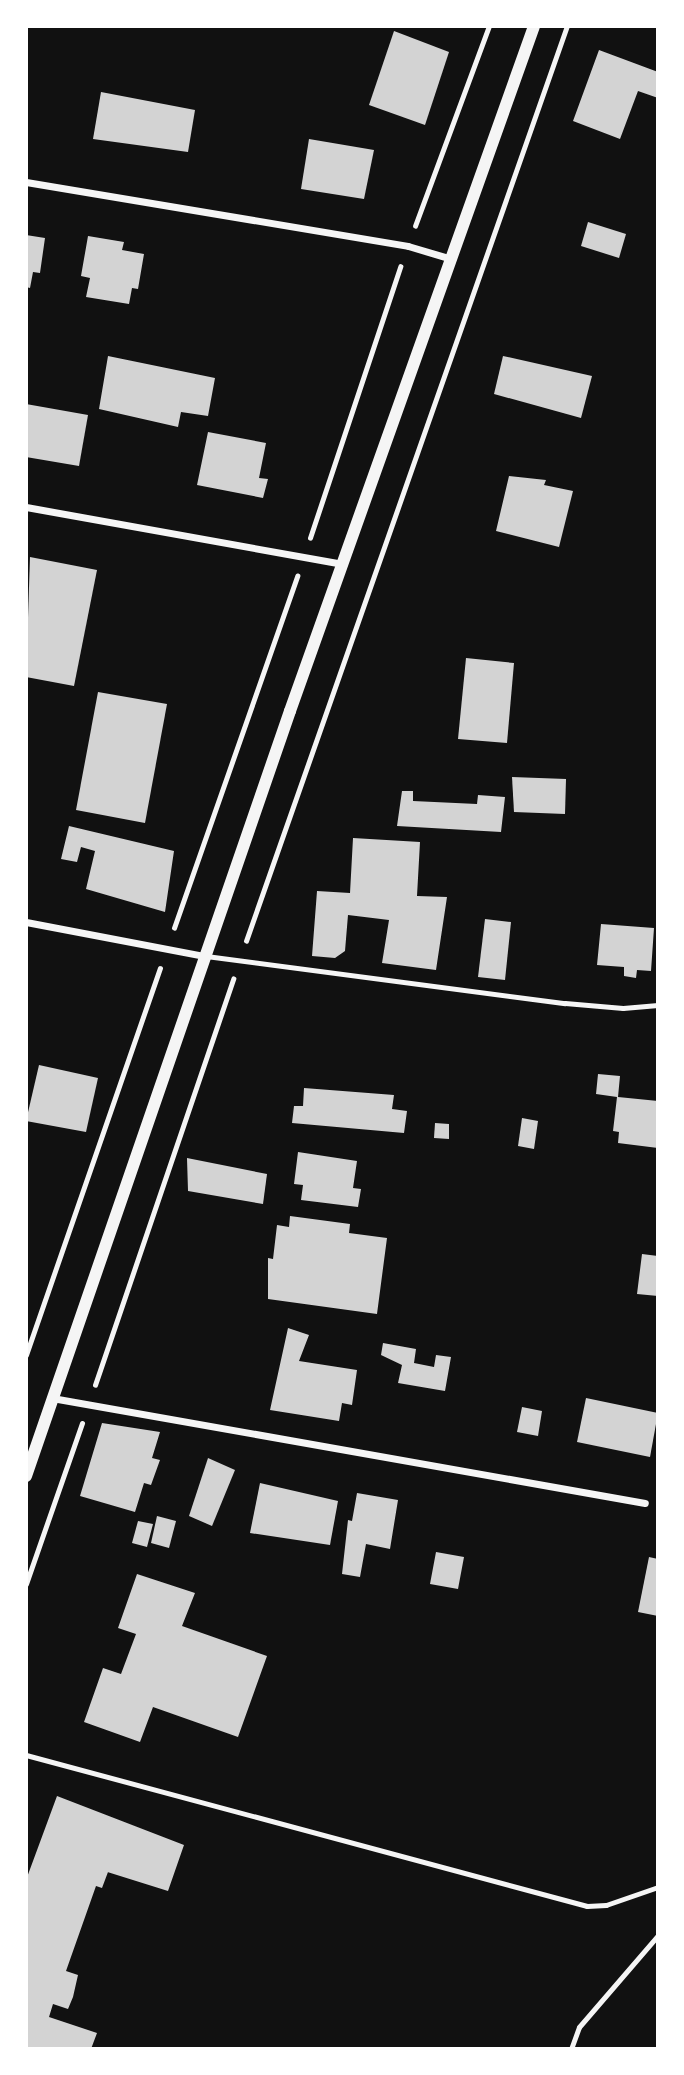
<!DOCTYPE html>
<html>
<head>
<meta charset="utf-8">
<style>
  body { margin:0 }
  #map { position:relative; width:684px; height:2075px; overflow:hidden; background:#111; font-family:Jost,sans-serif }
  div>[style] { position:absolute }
  .building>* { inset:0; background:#d3d3d3 }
  .path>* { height:4.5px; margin:-2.25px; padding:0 2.25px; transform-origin:2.25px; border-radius:2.25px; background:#f5f5f5 }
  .service>* { height:5px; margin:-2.5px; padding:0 2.5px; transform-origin:2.5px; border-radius:2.5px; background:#f5f5f5 }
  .minor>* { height:7px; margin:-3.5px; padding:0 3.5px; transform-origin:3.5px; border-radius:3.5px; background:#f5f5f5 }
  .tertiary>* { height:12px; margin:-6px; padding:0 6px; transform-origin:6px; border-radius:6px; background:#f5f5f5 }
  span { translate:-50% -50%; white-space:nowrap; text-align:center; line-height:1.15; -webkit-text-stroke:5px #fff; paint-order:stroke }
  .frame { position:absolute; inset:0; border:28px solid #fff; pointer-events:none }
</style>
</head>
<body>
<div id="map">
  <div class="building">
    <div style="clip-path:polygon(394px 31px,449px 52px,425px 125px,369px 105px)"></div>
    <div style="clip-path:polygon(599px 50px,658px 72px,658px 98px,638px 91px,620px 139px,573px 121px)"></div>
    <div style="clip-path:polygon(101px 92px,195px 110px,188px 152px,93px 139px)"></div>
    <div style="clip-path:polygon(309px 139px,374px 150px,364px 199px,301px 189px)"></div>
    <div style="clip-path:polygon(588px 222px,626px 234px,619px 258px,581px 246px)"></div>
    <div style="clip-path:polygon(26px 235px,45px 238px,40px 273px,33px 272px,30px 288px,26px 287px)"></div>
    <div style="clip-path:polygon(88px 236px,124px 242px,122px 250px,144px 254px,138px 289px,132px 288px,129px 304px,86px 297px,90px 278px,81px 276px)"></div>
    <div style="clip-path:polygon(108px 356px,215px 378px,208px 416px,181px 412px,178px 427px,99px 409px)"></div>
    <div style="clip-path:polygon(503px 356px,592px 376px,581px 418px,494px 394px)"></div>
    <div style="clip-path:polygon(26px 404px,88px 415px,79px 466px,26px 457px)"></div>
    <div style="clip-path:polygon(208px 432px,266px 443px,259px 478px,268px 479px,263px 498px,197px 485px)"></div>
    <div style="clip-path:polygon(509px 476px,546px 480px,544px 485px,573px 491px,559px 547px,496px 531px)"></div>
    <div style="clip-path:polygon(30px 557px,97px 570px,74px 686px,26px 677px)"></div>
    <div style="clip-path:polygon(466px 658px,514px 663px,507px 743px,458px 739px)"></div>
    <div style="clip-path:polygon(98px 692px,167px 704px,145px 823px,76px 810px)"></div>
    <div style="clip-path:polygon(512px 777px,566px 779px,565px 814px,514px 812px)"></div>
    <div style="clip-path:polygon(402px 791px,413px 791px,413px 801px,477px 804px,478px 795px,505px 797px,501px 832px,397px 826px)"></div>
    <div style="clip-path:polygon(69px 826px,174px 851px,165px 912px,86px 889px,95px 851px,81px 847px,77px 862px,61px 859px)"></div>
    <div style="clip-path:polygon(353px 838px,420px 842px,417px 896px,447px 897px,436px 970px,382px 963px,389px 920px,348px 915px,345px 951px,335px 958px,312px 956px,317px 891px,350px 893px)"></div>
    <div style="clip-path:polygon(485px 919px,511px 922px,505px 980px,478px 977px)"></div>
    <div style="clip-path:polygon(601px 924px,654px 928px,651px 971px,637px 970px,636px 978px,624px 976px,624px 967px,597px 965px)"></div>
    <div style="clip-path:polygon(39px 1065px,98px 1078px,86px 1132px,26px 1121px)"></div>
    <div style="clip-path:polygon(598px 1074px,620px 1076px,618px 1097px,658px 1101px,658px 1148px,618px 1143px,619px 1132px,613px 1131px,617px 1097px,596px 1094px)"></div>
    <div style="clip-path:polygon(304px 1088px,394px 1095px,392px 1109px,407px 1111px,404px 1133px,292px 1123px,294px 1106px,303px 1106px)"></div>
    <div style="clip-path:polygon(522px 1118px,538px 1121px,534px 1149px,518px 1146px)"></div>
    <div style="clip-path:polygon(435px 1123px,449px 1124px,449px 1139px,434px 1138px)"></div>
    <div style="clip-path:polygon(298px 1152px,357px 1161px,353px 1188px,361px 1189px,358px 1207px,301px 1200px,303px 1185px,294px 1184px)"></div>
    <div style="clip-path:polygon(187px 1158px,267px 1174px,263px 1204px,188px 1191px)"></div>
    <div style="clip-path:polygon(290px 1216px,350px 1224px,349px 1233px,387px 1238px,377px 1314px,268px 1299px,268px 1258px,273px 1259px,277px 1225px,289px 1227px)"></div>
    <div style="clip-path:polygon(642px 1254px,658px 1256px,658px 1296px,637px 1294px)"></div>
    <div style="clip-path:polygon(288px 1328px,309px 1335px,299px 1361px,357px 1370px,352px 1405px,342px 1403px,339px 1421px,270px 1410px)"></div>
    <div style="clip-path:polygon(383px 1343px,416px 1349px,414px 1363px,434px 1367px,436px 1355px,451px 1357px,445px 1391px,398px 1383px,402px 1365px,381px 1355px)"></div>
    <div style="clip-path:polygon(586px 1398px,658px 1413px,650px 1457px,577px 1442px)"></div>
    <div style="clip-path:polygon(522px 1407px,542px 1411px,538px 1436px,517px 1432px)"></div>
    <div style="clip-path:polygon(102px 1423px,160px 1432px,152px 1458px,160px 1460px,151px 1485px,144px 1483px,135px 1512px,80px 1496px)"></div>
    <div style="clip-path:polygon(208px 1458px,235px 1470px,212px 1526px,189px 1516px)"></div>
    <div style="clip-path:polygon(260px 1483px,338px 1501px,330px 1545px,250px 1533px)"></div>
    <div style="clip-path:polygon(357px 1493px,398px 1500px,390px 1549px,366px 1544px,360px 1577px,342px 1574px,348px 1520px,352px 1521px)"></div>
    <div style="clip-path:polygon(157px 1516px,176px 1521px,169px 1548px,151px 1543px)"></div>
    <div style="clip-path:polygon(138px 1521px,153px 1524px,147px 1547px,132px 1543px)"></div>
    <div style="clip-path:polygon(436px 1552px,464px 1557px,458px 1589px,430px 1584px)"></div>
    <div style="clip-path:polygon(649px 1557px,658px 1559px,658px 1616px,638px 1612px)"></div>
    <div style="clip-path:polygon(137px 1574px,195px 1593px,182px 1626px,267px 1656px,238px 1737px,153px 1707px,140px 1742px,84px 1722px,103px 1668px,121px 1674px,136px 1634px,118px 1628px)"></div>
    <div style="clip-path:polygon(57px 1796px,184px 1845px,168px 1891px,101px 1870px,108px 1872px,102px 1888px,96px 1886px,66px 1971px,78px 1975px,73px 1997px,68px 2009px,53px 2004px,49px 2017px,97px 2033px,91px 2049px,26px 2049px,26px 1880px)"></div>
  </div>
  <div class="path">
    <div style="left:415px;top:226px;width:213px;rotate:-69.7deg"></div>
    <div style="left:310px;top:538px;width:286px;rotate:-71.6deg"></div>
    <div style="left:174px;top:928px;width:373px;rotate:-70.7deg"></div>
    <div style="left:246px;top:941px;width:970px;rotate:-70.67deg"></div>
    <div style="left:26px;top:1355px;width:409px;rotate:-70.9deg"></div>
    <div style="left:95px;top:1385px;width:429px;rotate:-71.2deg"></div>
    <div style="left:26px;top:1584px;width:170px;rotate:-70.8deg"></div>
  </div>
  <div class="service">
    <div style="left:206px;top:956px;width:362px;rotate:7.5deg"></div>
    <div style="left:565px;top:1003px;width:58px;rotate:4.9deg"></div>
    <div style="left:623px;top:1008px;width:35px;rotate:-5deg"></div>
    <div style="left:26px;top:1755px;width:581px;rotate:15.06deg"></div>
    <div style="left:587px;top:1906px;width:19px;rotate:-3deg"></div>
    <div style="left:606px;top:1905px;width:55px;rotate:-19.1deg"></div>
    <div style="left:571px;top:2049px;width:23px;rotate:-70deg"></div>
    <div style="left:579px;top:2027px;width:121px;rotate:-49.3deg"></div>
  </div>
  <div class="minor">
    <div style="left:26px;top:182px;width:387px;rotate:9.5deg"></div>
    <div style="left:408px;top:246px;width:46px;rotate:16.5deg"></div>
    <div style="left:26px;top:507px;width:322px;rotate:10.2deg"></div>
    <div style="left:26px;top:922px;width:182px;rotate:10.8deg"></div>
    <div style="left:52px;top:1398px;width:602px;rotate:10.04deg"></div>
  </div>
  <div class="tertiary">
    <div style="left:26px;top:1476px;width:809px;rotate:-70.96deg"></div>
    <div style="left:290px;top:711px;width:727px;rotate:-70.39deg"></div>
  </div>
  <div class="frame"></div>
</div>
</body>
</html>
